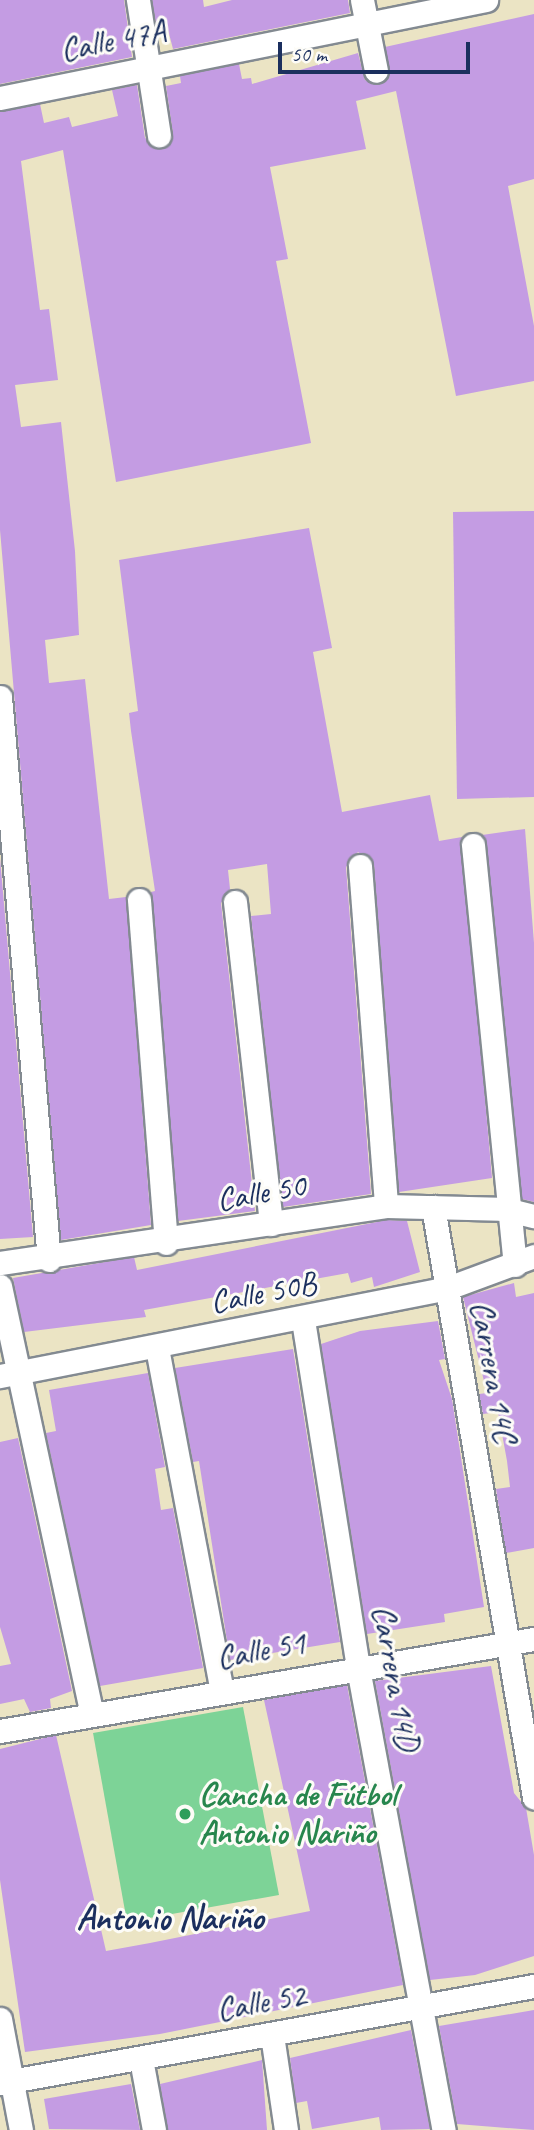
<!DOCTYPE html>
<html>
<head>
<meta charset="utf-8">
<style>
  body { margin:0 }
  #map { position:relative; width:534px; height:2130px; overflow:hidden; background:#ebe4c4; font-family:Caveat,sans-serif }
  div>[style] { position:absolute }
  .green>* { inset:0; background:#7dd397 }
  .building>* { inset:0; background:#c49ce3 }
  .roads { filter:drop-shadow(2px 0 #838a91) drop-shadow(-2px 0 #838a91) drop-shadow(0 2px #838a91) drop-shadow(0 -2px #838a91) }
  .street>* { height:23px; margin:-11.5px; padding:0 11.5px; transform-origin:11.5px; border-radius:11.5px; background:#fff }
  .dots>* { width:19px; height:19px; translate:-50% -50%; box-sizing:border-box; border:4px solid #fdfcf7; border-radius:50% }
  span { translate:-50% -50%; white-space:nowrap; text-align:center; line-height:1.15; -webkit-text-stroke:6px #fdfcf7; paint-order:stroke }
  .street-label { font-size:33px; color:#1b2f5e }
  .leisure-label { font-size:33px; color:#27864d; font-weight:700 }
  .left { translate:0 -50%; text-align:left }
  .neighbourhood-label { font-size:35px; color:#1b2f5e; font-weight:700 }
  .scale { position:absolute; left:278px; top:42px; width:192px; height:32px; box-sizing:border-box; border:4px solid #1b2f5e; border-top:0; padding-left:9px; font-size:21px; line-height:24px; white-space:nowrap; color:#1b2f5e; -webkit-text-stroke:5px #fdfcf7; paint-order:stroke }
</style>
</head>
<body>
<div id="map">
  <div class="green">
    <div style="clip-path:polygon(243px 1707px,279px 1895px,127px 1922px,93px 1733px)"></div>
  </div>
  <div class="building">
    <div style="clip-path:polygon(0 0,124px 0,132px 57px,0 84px)"></div>
    <div style="clip-path:polygon(152px 0,203px 0,204px 7px,232px 0,348px 0,350px 13px,173px 49px,166px 22px,156px 24px)"></div>
    <div style="clip-path:polygon(534px 14px,534px 179px,508px 186px,534px 326px,534px 381px,456px 396px,396px 91px,356px 101px,366px 149px,270px 167px,288px 259px,276px 261px,311px 443px,116px 482px,63px 150px,21px 161px,40px 310px,49px 309px,58px 380px,15px 385px,21px 427px,61px 422px,75px 551px,79px 635px,45px 640px,49px 683px,85px 679px,109px 899px,126px 897px,151px 1225px,61px 1240px,0 530px,0 112px,40px 104px,44px 123px,69px 117px,72px 127px,118px 116px,112px 90px,137px 85px,145px 138px,162px 149px,173px 134px,166px 86px,181px 83px,180px 76px,239px 64px,242px 79px,251px 78px,252px 84px,358px 53px,365px 80px,378px 85px,389px 75px,385px 47px)"></div>
    <div style="clip-path:polygon(534px 511px,534px 797px,457px 799px,453px 512px)"></div>
    <div style="clip-path:polygon(309px 528px,332px 648px,313px 652px,342px 812px,430px 795px,439px 841px,462px 837px,492px 1178px,399px 1192px,374px 865px,358px 852px,346px 867px,371px 1194px,283px 1207px,251px 916px,271px 914px,267px 864px,228px 870px,230px 889px,221px 903px,255px 1211px,178px 1221px,151px 892px,155px 891px,131px 731px,129px 713px,138px 711px,119px 560px)"></div>
    <div style="clip-path:polygon(525px 829px,534px 943px,534px 1202px,522px 1199px,482px 835px)"></div>
    <div style="clip-path:polygon(0 858px,33px 1237px,0 1239px)"></div>
    <div style="clip-path:polygon(387px 1220px,407px 1221px,420px 1272px,374px 1287px,372px 1277px,351px 1283px,348px 1273px,144px 1310px,146px 1317px,24px 1332px,13px 1278px,134px 1257px,137px 1270px)"></div>
    <div style="clip-path:polygon(514px 1283px,516px 1297px,534px 1293px,534px 1548px,506px 1553px,496px 1489px,510px 1487px,507px 1461px,498px 1412px,483px 1414px,479px 1394px,487px 1393px,463px 1297px)"></div>
    <div style="clip-path:polygon(438px 1321px,445px 1359px,439px 1360px,452px 1399px,484px 1607px,444px 1614px,445px 1622px,367px 1634px,321px 1344px,360px 1331px)"></div>
    <div style="clip-path:polygon(293px 1349px,340px 1642px,230px 1660px,199px 1461px,193px 1462px,175px 1368px)"></div>
    <div style="clip-path:polygon(148px 1373px,165px 1467px,155px 1469px,161px 1510px,173px 1508px,203px 1668px,100px 1686px,46px 1433px,56px 1431px,49px 1390px)"></div>
    <div style="clip-path:polygon(18px 1438px,72px 1691px,50px 1699px,51px 1708px,30px 1712px,24px 1699px,0 1704px,0 1666px,11px 1664px,0 1627px,0 1442px)"></div>
    <div style="clip-path:polygon(491px 1666px,514px 1793px,526px 1808px,534px 1855px,534px 1956px,475px 1975px,430px 1980px,375px 1681px)"></div>
    <div style="clip-path:polygon(347px 1685px,403px 1985px,160px 2034px,25px 2052px,0 1880px,0 1749px,56px 1735px,106px 1951px,150px 1943px,310px 1911px,264px 1700px)"></div>
    <div style="clip-path:polygon(534px 2010px,534px 2130px,457px 2124px,439px 2026px)"></div>
    <div style="clip-path:polygon(411px 2030px,430px 2129px,381px 2130px,379px 2117px,312px 2129px,307px 2101px,296px 2103px,290px 2058px)"></div>
    <div style="clip-path:polygon(262px 2060px,267px 2130px,168px 2130px,160px 2084px)"></div>
    <div style="clip-path:polygon(131px 2084px,140px 2130px,49px 2129px,44px 2099px)"></div>
  </div>
  <div class="roads">
    <div class="street">
      <div style="left:138px;top:0;width:137px;rotate:81.2deg"></div>
      <div style="left:362px;top:0;width:72px;rotate:78.8deg"></div>
      <div style="left:0;top:98px;width:496px;rotate:-11.4deg"></div>
      <div style="left:0;top:697px;width:565px;rotate:85.03deg"></div>
      <div style="left:473px;top:845px;width:422px;rotate:84.3deg"></div>
      <div style="left:360px;top:866px;width:341px;rotate:85.6deg"></div>
      <div style="left:139px;top:900px;width:344px;rotate:85.5deg"></div>
      <div style="left:235px;top:902px;width:324px;rotate:83.6deg"></div>
      <div style="left:433px;top:1207px;width:599px;rotate:80.29deg"></div>
      <div style="left:0;top:1263px;width:390px;rotate:-8.4deg"></div>
      <div style="left:386px;top:1206px;width:119px;rotate:1.4deg"></div>
      <div style="left:505px;top:1209px;width:30px;rotate:14deg"></div>
      <div style="left:0;top:1286px;width:436px;rotate:77.9deg"></div>
      <div style="left:303px;top:1320px;width:352px;rotate:81deg"></div>
      <div style="left:358px;top:1668px;width:470px;rotate:79.5deg"></div>
      <div style="left:157px;top:1348px;width:349px;rotate:79.3deg"></div>
      <div style="left:0;top:1376px;width:453px;rotate:-11.1deg"></div>
      <div style="left:445px;top:1289px;width:95px;rotate:-20.3deg"></div>
      <div style="left:0;top:1731px;width:542px;rotate:-9.78deg"></div>
      <div style="left:0;top:2019px;width:113px;rotate:79.3deg"></div>
      <div style="left:272px;top:2035px;width:96px;rotate:81.6deg"></div>
      <div style="left:141px;top:2059px;width:72px;rotate:79.6deg"></div>
      <div style="left:0;top:2083px;width:543px;rotate:-10.3deg"></div>
    </div>
  </div>
  <div class="dots">
    <div style="left:185px;top:1814px;background:#2e9e5b"></div>
  </div>
  <div class="street-label">
    <span style="left:113px;top:41px;rotate:-11deg">Calle 47A</span>
    <span style="left:261px;top:1193px;rotate:-10deg">Calle 50</span>
    <span style="left:263px;top:1293px;rotate:-11deg">Calle 50B</span>
    <span style="left:493px;top:1372px;rotate:80deg">Carrera 14C</span>
    <span style="left:261px;top:1651px;rotate:-10deg">Calle 51</span>
    <span style="left:395px;top:1678px;rotate:80deg">Carrera 14D</span>
    <span style="left:261px;top:2003px;rotate:-10deg">Calle 52</span>
  </div>
  <div class="leisure-label">
    <span class="left" style="left:199px;top:1814px">Cancha de Fútbol<br>Antonio Nariño</span>
  </div>
  <div class="neighbourhood-label">
    <span style="left:170px;top:1918px">Antonio Nariño</span>
  </div>
  <div class="scale">50 m</div>
</div>
</body>
</html>
